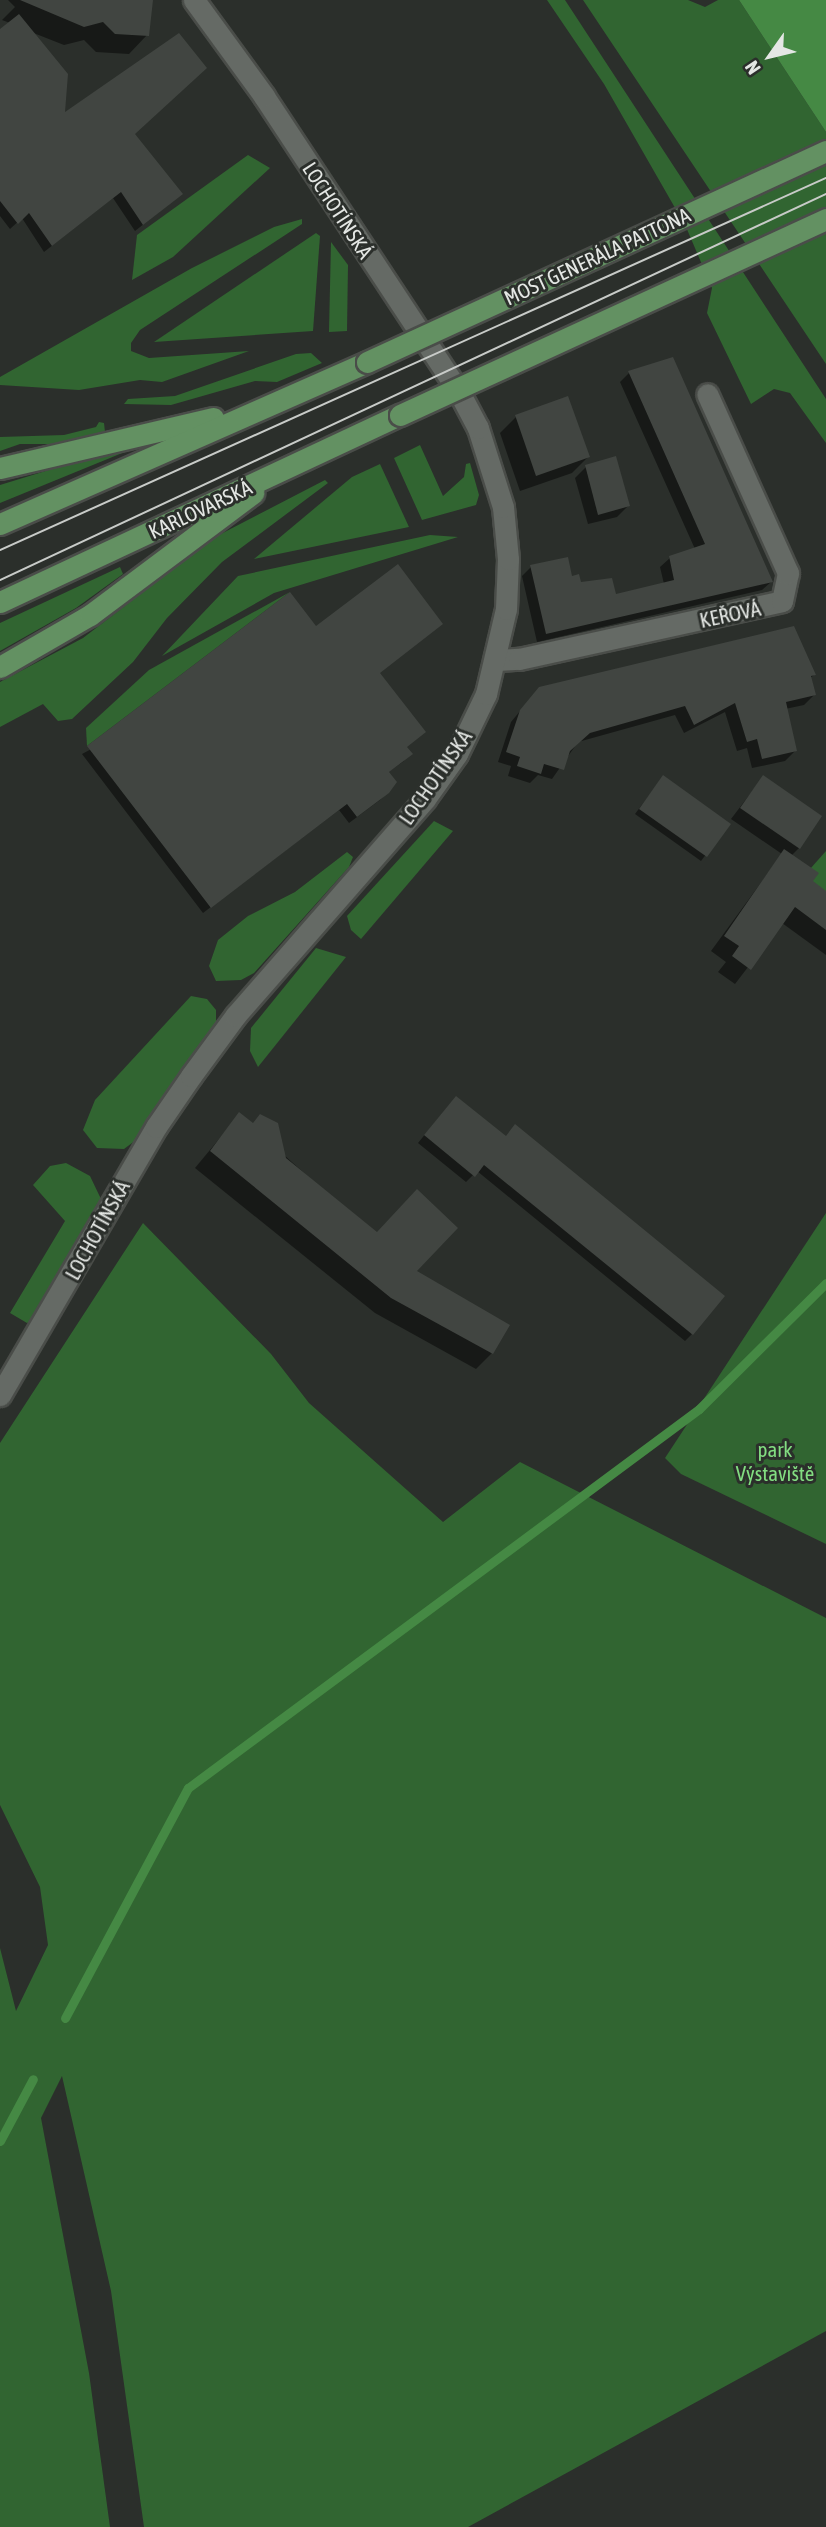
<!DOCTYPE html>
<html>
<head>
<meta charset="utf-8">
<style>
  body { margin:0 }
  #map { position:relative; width:826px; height:2527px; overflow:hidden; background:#2b2f2b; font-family:"Asap Condensed",sans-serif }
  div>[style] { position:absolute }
  .green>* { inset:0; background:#316531 }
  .water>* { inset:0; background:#458944 }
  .shadow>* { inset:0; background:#0007 }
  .stream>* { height:9px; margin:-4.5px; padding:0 4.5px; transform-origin:4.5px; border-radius:4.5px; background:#458944 }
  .building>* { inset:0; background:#414541 }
  .roads { filter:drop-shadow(2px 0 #4a4d49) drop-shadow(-2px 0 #4a4d49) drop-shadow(0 2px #4a4d49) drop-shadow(0 -2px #4a4d49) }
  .minor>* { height:21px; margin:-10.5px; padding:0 10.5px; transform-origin:10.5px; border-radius:10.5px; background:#656a65 }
  .major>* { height:21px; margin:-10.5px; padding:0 10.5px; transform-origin:10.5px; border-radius:10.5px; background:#639162 }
  .tram>* { height:2px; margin:-1px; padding:0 1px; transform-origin:1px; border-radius:1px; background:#c8cbc8 }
  .bridges { filter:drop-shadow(2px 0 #4a4d49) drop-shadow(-2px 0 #4a4d49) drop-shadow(0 2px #4a4d49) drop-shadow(0 -2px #4a4d49) }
  .major-bridge>* { height:21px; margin:-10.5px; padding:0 10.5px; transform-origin:10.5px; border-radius:10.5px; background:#639162 }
  span { translate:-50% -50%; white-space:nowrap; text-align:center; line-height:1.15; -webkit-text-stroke:6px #2b2f2b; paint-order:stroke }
  .street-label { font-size:21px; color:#e4e7e4 }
  .park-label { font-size:21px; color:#82dd81 }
  .north { position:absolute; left:735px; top:21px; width:70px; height:70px; -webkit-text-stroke:5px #2b2f2b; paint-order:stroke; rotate:236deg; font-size:19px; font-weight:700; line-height:28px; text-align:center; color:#e4e7e4 }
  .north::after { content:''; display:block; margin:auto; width:24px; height:32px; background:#e4e7e4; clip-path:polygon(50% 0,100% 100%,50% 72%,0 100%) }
</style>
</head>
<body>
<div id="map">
  <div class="green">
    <div style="clip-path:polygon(547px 0,565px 0,826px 399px,826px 443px,790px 393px,774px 389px,751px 404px,707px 313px,712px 288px,686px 227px,604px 84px)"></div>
    <div style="clip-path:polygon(583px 0,688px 0,705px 7px,718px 0,739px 0,826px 132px,826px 364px)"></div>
    <div style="clip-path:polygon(248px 155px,270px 168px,173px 257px,132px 280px,137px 235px)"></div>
    <div style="clip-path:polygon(302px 219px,302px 224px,140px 330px,131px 343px,131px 351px,149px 358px,249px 351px,162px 382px,140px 380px,79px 390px,0 385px,0 377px,192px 268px,274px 227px)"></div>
    <div style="clip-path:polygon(316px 233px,320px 236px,313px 331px,154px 342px)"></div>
    <div style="clip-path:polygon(331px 242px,348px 265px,347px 331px,329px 332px)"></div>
    <div style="clip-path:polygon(311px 353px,322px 363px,277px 382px,255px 381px,171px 405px,124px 404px,128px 399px,175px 396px,296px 354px)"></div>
    <div style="clip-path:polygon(99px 422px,104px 423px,105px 432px,55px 444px,20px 444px,0 451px,0 437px,64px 435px,96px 427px)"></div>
    <div style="clip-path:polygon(130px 445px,132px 449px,0 503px,0 485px)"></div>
    <div style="clip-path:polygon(420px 445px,443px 496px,464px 477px,466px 464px,470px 463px,479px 495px,476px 505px,422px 520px,394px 458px)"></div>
    <div style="clip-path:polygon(380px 464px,409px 527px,254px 559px,352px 477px)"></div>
    <div style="clip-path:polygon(325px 480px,328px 483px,222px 562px,167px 618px,133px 662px,72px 719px,58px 721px,43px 704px,0 727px,0 682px,83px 638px,215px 537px)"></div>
    <div style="clip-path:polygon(430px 535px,458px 537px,274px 593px,162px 656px,238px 576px)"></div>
    <div style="clip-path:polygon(120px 567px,123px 574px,76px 608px,0 651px,0 623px)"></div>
    <div style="clip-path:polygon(290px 592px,87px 746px,86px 728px,149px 670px)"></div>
    <div style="clip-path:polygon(434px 821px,453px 831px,361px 939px,351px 930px,347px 916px)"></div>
    <div style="clip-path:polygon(826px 851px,826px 894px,802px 878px)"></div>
    <div style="clip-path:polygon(347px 852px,353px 857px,349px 867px,254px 973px,241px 980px,216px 981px,209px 966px,218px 940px,248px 916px,295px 892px)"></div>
    <div style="clip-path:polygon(316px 948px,346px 957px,258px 1067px,250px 1051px,251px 1028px)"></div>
    <div style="clip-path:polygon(191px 996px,207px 999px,216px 1010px,216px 1026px,136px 1140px,124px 1149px,97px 1148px,83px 1130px,95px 1100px)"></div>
    <div style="clip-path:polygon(66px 1163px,90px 1176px,101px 1199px,40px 1317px,27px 1323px,10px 1313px,65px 1221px,33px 1185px,50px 1166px)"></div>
    <div style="clip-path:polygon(826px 1213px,826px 1544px,681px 1474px,665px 1458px)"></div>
    <div style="clip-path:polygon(143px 1223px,271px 1354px,309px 1403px,443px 1522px,520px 1462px,826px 1618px,826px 2331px,468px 2527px,144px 2527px,111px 2291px,62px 2076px,41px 2118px,89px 2373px,110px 2527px,0 2527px,0 1948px,16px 2011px,48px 1945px,40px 1887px,0 1805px,0 1443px)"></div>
  </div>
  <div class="water">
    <div style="clip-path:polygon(739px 0,826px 0,826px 132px)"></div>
  </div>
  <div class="shadow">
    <div style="clip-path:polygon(8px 0,146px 0,147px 35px,129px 54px,96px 52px,84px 40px,64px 45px,31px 32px,63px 115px,133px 134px,174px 200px,135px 231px,113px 198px,44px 252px,22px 218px,10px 229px,0 216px,0 32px,10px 23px,2px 20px,15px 7px)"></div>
    <div style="clip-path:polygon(672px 359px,771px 582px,762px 590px,537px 642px,522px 576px,531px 567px,615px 596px,664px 584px,660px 567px,670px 558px,695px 549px,620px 382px,629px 373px)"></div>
    <div style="clip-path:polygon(516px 417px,588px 457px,572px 473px,520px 491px,500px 433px)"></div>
    <div style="clip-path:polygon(586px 467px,628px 506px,617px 517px,588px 524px,575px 478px)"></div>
    <div style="clip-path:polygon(315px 629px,378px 674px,406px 748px,404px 761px,387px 773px,388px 792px,380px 800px,349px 823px,339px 810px,203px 913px,82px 754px)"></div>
    <div style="clip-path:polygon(814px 675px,810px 678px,814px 695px,804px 705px,785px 709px,795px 751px,785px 761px,752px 768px,747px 748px,737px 751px,725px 712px,684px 733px,675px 715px,578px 742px,552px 779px,538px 775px,530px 783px,508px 776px,511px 766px,498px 762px,511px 722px,530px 699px)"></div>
    <div style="clip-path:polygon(663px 777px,729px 824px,701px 861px,635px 814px)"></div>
    <div style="clip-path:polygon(763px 777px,799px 848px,791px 856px,811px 882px,826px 893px,826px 955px,782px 923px,735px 984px,718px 972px,726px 962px,711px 951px,782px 854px,731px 819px)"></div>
    <div style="clip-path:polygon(449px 1105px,505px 1137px,692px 1334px,685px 1341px,477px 1171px,466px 1182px,418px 1143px)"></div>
    <div style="clip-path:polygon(239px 1115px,414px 1271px,492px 1353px,476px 1369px,375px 1313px,195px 1168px)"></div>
  </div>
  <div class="stream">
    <div style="left:65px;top:2018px;width:261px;rotate:-61.9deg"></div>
    <div style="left:188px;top:1788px;width:636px;rotate:-36.56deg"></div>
    <div style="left:699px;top:1409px;width:179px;rotate:-44.8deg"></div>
    <div style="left:0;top:2141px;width:70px;rotate:-62deg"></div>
  </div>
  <div class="building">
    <div style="clip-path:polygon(20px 0,153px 0,149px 36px,115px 34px,103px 22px,84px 27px)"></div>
    <div style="clip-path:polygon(19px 14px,68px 74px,65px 112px,179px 33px,207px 68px,135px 134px,183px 194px,143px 225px,121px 192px,52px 246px,29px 213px,18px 224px,0 201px,0 29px)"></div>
    <div style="clip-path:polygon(673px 357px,773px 582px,546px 634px,530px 565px,568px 557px,572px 576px,579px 574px,581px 582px,612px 578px,616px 594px,674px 580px,669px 556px,705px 544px,628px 371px)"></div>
    <div style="clip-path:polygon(568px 396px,590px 457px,536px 476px,515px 415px)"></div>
    <div style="clip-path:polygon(616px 456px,630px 506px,598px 515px,585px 465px)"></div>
    <div style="clip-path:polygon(398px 564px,443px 624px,380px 673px,426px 732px,407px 747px,413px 754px,389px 772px,397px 782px,389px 793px,357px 817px,347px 804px,211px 908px,87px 746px,290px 592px,316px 626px)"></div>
    <div style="clip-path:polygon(794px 626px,816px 675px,811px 676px,816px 695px,786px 702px,797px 751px,762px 759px,757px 739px,747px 742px,735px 703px,694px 725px,685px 706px,590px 733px,570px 751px,564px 770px,544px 764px,541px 774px,517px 766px,520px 757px,506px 752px,520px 710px,539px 687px)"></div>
    <div style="clip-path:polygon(663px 775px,731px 824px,707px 857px,639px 809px)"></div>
    <div style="clip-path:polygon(763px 775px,822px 816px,800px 849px,740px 808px)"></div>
    <div style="clip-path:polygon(784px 849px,819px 873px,813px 881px,826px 891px,826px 930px,795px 907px,751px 970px,732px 956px,739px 946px,724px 936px)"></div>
    <div style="clip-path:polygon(456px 1096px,506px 1136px,515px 1124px,725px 1296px,693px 1335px,484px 1165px,475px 1177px,424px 1135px)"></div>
    <div style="clip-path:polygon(239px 1112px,253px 1123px,260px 1114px,278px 1123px,286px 1158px,377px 1232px,417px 1189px,458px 1228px,417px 1271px,510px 1325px,493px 1354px,391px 1298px,210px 1151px)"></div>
  </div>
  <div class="roads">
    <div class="minor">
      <div style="left:497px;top:660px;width:22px;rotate:-3deg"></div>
      <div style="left:519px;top:659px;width:269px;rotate:-12.4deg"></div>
      <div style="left:782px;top:601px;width:29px;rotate:-78deg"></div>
      <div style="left:788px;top:573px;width:196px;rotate:-114.3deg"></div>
      <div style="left:0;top:1395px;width:310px;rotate:-59.8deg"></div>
      <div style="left:156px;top:1127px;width:62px;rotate:-55.5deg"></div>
      <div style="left:191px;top:1076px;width:76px;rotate:-53.6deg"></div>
      <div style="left:236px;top:1015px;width:287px;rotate:-48.8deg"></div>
      <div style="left:425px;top:799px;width:55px;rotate:-54.6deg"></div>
      <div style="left:457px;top:754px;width:67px;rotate:-64.2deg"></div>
      <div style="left:486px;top:694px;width:87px;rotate:-76.8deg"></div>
      <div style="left:506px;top:609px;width:50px;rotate:-87.7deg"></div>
      <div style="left:508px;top:559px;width:52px;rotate:-95.5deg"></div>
      <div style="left:503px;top:507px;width:83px;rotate:-107.6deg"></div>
      <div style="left:478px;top:428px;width:41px;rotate:-117.8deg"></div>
      <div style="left:459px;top:392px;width:354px;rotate:-123.4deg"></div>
      <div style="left:264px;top:96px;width:119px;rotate:-126.1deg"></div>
    </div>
    <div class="major">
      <div style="left:0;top:468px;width:219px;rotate:-13.2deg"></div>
      <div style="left:0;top:524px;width:401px;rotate:-23.8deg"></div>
      <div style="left:0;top:602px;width:442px;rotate:-25.1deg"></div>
      <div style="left:0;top:667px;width:104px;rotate:-30deg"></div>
      <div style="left:90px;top:615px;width:204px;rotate:-36.8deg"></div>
    </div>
  </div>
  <div class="tram">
    <div style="left:0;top:550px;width:906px;rotate:-24.25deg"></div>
    <div style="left:0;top:580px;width:912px;rotate:-25.05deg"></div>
  </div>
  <div class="bridges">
    <div class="major-bridge">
      <div style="left:367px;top:362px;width:505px;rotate:-24.69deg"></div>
      <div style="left:400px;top:415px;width:469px;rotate:-24.7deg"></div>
    </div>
  </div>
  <div class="street-label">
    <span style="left:338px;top:210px;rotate:57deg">LOCHOTÍNSKÁ</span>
    <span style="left:597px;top:256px;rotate:-25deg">MOST GENERÁLA PATTONA</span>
    <span style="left:200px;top:509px;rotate:-25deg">KARLOVARSKÁ</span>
    <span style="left:730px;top:614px;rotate:-12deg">KEŘOVÁ</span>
    <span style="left:435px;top:777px;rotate:-55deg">LOCHOTÍNSKÁ</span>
    <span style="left:97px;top:1230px;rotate:-61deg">LOCHOTÍNSKÁ</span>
  </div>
  <div class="park-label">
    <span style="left:775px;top:1461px">park<br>Výstaviště</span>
  </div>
  <div class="north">N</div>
</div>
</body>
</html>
